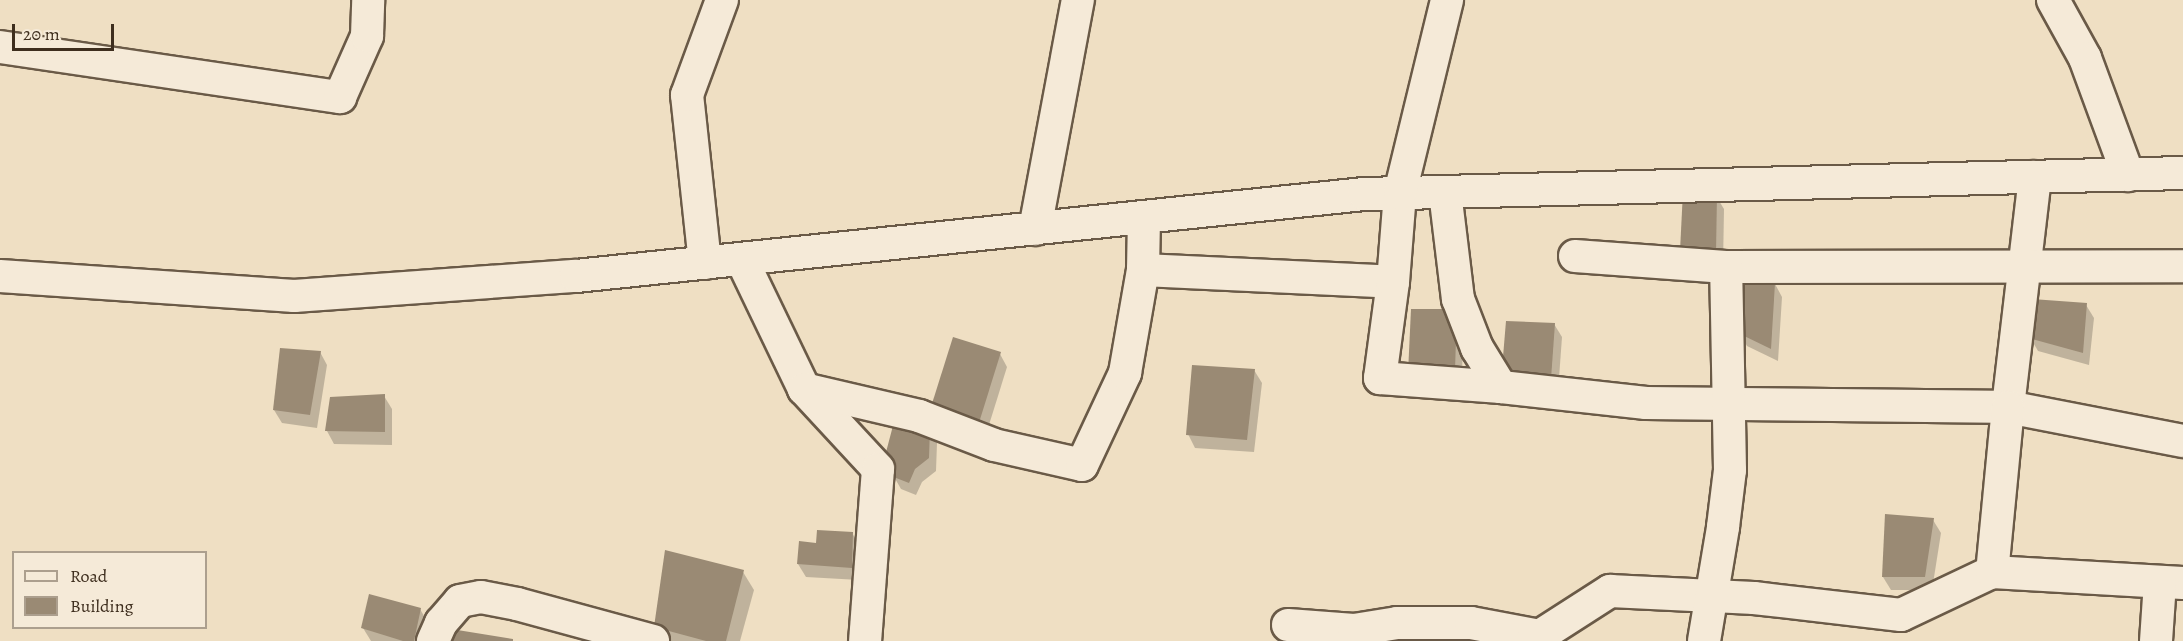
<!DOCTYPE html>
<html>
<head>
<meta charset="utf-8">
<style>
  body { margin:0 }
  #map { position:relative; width:2183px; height:641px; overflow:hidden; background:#efdfc3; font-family:Alegreya,serif }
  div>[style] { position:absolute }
  .shadow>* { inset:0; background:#0003 }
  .building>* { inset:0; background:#9a8a74 }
  .roads { filter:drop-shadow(2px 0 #6a5a47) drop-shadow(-2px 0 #6a5a47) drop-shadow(0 2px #6a5a47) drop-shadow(0 -2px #6a5a47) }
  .minor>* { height:32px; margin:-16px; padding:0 16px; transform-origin:16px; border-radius:16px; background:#f5ead8 }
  span { translate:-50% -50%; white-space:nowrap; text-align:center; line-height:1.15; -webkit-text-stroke:4.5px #f5ead8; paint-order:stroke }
  .legend { position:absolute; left:12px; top:551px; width:195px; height:78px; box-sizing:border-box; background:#f5ead8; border:2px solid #ac9f8e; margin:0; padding:8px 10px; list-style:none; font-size:18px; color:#3e2e1e }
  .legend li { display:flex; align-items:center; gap:12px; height:30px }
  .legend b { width:30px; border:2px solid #ac9f8e }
  .scale { position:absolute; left:12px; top:24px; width:102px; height:27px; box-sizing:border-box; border:3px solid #3e2e1e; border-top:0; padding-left:8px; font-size:18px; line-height:21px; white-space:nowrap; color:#3e2e1e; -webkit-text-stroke:4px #f5ead8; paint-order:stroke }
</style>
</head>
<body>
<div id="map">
  <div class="shadow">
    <div style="clip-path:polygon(1716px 196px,1724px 209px,1723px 266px,1690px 263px)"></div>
    <div style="clip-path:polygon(1775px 284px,1782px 297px,1778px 361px,1747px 346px,1740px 333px)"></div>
    <div style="clip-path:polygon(2086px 305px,2094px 318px,2089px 365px,2038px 351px,2030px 337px)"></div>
    <div style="clip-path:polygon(1413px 311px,1463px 324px,1462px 383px)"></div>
    <div style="clip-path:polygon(1554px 324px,1562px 337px,1558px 392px,1510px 393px)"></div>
    <div style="clip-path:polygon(282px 350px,320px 352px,327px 365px,317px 428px,282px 423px,274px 410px)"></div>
    <div style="clip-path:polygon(1000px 354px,1007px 367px,984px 441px,940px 424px)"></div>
    <div style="clip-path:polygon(1254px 370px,1262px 383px,1254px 452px,1195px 448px,1188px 434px)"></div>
    <div style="clip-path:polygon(384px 396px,392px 409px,392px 445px,334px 444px,327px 431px)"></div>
    <div style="clip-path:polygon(929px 429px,937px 443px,936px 471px,922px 482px,916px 495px,901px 489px,893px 475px)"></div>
    <div style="clip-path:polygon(1933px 520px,1941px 533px,1932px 590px,1891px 590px,1883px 577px)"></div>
    <div style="clip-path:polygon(852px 533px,860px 546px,859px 580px,806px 577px,798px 564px,817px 545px)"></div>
    <div style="clip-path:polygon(743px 572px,754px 590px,740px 641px,664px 641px,656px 626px)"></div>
    <div style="clip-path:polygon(420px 609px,428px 623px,424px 641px,371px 641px,363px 628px)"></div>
  </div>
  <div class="building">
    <div style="clip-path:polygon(1683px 191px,1717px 194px,1716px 253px,1680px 251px)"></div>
    <div style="clip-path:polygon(1740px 283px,1775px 283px,1771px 349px,1738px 333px)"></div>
    <div style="clip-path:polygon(2032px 299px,2087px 303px,2083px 353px,2028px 338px)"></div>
    <div style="clip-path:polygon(1411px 309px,1457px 309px,1455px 370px,1408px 373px)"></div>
    <div style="clip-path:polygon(1506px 321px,1555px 323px,1551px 379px,1501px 381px)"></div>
    <div style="clip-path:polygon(953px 337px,1001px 352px,977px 429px,930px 410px)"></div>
    <div style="clip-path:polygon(280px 348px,321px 351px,310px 415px,273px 410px)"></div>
    <div style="clip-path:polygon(1192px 365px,1255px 369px,1247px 440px,1186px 435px)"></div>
    <div style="clip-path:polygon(385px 394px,385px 432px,325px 431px,330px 397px)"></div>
    <div style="clip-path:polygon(895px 418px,930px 428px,929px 458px,915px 469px,909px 483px,891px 476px,885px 456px)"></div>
    <div style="clip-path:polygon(1885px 514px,1934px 518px,1925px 577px,1882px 577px)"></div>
    <div style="clip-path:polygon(817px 530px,853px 532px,852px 568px,797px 564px,799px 541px,816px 543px)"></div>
    <div style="clip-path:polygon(665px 550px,744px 570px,726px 641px,706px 641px,654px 627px)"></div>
    <div style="clip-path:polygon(369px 594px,421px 608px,414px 641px,403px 641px,361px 628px)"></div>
    <div style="clip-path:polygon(445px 628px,513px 639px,513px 641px,443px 641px)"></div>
  </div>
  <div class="roads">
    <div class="minor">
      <div style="left:2053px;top:0;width:66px;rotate:61.1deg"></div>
      <div style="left:2085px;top:58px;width:125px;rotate:69.8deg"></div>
      <div style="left:0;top:47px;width:344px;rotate:8.4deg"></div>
      <div style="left:340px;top:97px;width:67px;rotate:-66.1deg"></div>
      <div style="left:367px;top:36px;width:36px;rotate:-88deg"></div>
      <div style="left:2035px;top:177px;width:232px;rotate:96.7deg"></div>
      <div style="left:2008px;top:407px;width:178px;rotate:11deg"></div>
      <div style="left:1445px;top:192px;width:108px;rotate:83.1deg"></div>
      <div style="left:1458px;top:299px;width:53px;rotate:68.8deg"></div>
      <div style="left:1477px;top:348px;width:46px;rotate:58.4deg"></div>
      <div style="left:1501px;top:387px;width:146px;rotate:6.3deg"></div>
      <div style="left:1646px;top:403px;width:362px;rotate:0.6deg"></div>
      <div style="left:2008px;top:407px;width:166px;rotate:95.5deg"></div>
      <div style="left:1035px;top:229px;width:233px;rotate:-79.4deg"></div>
      <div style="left:1575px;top:256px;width:151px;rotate:4.2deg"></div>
      <div style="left:1726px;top:267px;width:457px;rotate:-0.1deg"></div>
      <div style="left:742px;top:260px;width:143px;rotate:64.3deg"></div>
      <div style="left:804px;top:389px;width:109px;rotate:47.2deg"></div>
      <div style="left:878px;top:469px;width:172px;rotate:94.3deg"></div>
      <div style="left:705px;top:263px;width:169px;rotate:-96.1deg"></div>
      <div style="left:687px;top:95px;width:101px;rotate:-69.8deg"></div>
      <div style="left:1143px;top:270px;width:250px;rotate:2.7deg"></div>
      <div style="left:1393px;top:282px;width:97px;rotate:97.7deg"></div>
      <div style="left:1380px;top:378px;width:121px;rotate:4.3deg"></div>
      <div style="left:0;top:276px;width:295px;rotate:3.9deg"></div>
      <div style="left:294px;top:296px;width:283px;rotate:-4.1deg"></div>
      <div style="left:576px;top:276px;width:792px;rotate:-5.94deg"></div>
      <div style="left:1364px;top:194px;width:819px;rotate:-1.47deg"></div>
      <div style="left:1393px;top:282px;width:89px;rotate:-85.5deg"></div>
      <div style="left:1400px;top:193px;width:199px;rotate:-76.3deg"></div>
      <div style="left:804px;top:389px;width:118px;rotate:13.2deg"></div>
      <div style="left:919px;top:416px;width:80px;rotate:21.1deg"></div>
      <div style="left:994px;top:445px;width:90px;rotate:12.8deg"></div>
      <div style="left:1082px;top:465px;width:102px;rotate:-64.9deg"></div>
      <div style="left:1125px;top:373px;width:105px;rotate:-80.1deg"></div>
      <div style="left:1143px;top:270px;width:53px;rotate:-88.9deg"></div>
      <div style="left:1288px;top:625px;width:66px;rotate:4.3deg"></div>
      <div style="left:1354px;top:630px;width:44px;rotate:-9.2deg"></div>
      <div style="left:1397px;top:623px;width:74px"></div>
      <div style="left:1471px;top:623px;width:70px;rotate:10.7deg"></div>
      <div style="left:433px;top:641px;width:20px;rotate:-66deg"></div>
      <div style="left:441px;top:623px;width:29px;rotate:-49deg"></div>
      <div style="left:460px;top:601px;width:21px;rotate:-11deg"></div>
      <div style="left:481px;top:597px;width:37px;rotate:11deg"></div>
      <div style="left:517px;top:604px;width:141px;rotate:15.2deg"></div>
      <div style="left:1532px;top:641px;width:93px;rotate:-32.7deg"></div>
      <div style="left:1610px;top:591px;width:144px;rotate:2.8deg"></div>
      <div style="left:1754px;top:598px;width:148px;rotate:6.6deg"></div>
      <div style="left:1901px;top:615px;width:101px;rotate:-25.3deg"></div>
      <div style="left:1992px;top:572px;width:191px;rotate:3.3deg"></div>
      <div style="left:1704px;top:641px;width:116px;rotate:-80.5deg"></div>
      <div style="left:1723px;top:527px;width:57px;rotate:-83deg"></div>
      <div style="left:1730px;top:470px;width:203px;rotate:-91.1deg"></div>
      <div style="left:2156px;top:641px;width:59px;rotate:-86.1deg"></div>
    </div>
  </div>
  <ul class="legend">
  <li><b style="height:8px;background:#f5ead8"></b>Road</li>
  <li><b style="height:16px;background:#9a8a74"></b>Building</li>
  </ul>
  <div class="scale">20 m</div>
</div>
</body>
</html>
